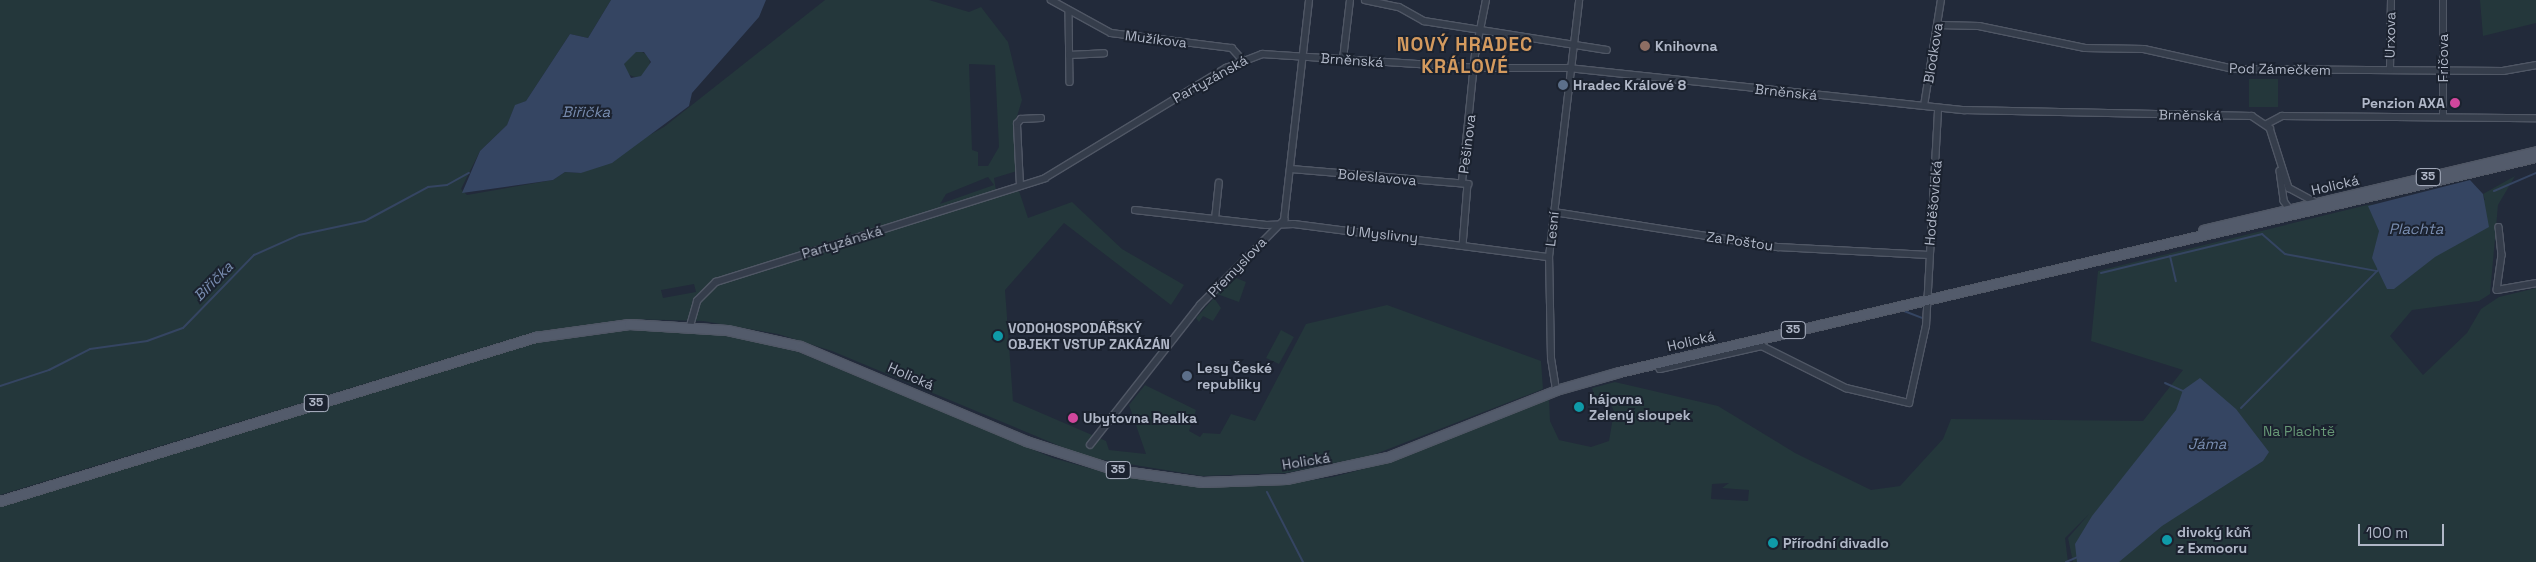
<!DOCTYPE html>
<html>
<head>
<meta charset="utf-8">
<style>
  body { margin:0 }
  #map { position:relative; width:2536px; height:562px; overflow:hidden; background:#222a3a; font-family:"Space Grotesk",sans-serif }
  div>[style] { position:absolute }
  .green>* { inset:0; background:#24373b }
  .round { border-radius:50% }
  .water>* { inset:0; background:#354562 }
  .stream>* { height:2px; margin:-1px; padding:0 1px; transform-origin:1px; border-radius:1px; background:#354562 }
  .roads { filter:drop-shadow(1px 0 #505765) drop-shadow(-1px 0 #505765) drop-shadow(0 1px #505765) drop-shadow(0 -1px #505765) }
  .minor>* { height:5.5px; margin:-2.75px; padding:0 2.75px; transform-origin:2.75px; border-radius:2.75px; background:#353d4b }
  .primary>* { height:9px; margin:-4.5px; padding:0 4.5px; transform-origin:4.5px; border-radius:4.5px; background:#535b6b }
  .dots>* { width:14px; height:14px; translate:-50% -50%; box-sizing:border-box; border:2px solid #1b222f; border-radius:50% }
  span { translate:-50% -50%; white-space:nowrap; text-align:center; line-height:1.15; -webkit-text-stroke:4px #1b222f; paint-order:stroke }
  .shield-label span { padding:1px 4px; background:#1b222f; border:1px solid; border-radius:4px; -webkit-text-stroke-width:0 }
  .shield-label { font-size:12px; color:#b0b7c7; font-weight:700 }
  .street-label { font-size:14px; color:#b0b7c7 }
  .poi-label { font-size:14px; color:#b0b7c7; font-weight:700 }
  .left { translate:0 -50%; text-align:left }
  .right { translate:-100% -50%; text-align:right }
  .park-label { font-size:14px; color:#679876 }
  .water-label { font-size:15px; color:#788caf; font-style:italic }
  .district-label { font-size:19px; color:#d49a5e; font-weight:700; letter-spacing:1px }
  .scale { position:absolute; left:2358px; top:524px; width:86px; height:22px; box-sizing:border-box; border:2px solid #b0b7c7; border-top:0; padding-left:6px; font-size:15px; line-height:18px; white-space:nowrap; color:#b0b7c7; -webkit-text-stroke:4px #1b222f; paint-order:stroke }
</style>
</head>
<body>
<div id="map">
  <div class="green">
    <div style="clip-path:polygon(evenodd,0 0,611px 0,588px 38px,570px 34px,526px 101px,515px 106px,507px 125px,480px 151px,461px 189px,467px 195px,553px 180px,565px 172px,581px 173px,664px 127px,825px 0,929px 0,969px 12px,981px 7px,1008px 42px,1022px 100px,1015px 123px,1017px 171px,994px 178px,997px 197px,1019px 191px,1028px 218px,1072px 202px,1122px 249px,1184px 285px,1171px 305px,1064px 223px,1005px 290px,1013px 401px,1106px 441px,1109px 450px,1146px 454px,1129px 405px,1145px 385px,1196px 410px,1189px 431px,1200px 437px,1203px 433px,1220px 434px,1231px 414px,1255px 421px,1306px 324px,1387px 305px,1541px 361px,1543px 389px,1373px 455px,1286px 473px,1202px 476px,1086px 457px,832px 351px,778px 334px,703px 321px,629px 319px,534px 332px,0 495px,0 0,969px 64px,995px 65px,999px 147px,988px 166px,978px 166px,978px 152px,972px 150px,969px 64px,0 0,988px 177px,994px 185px,940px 204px,946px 194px,988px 177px,0 0,694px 284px,696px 292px,663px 298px,661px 290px,694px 284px)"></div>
    <div style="clip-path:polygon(2480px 0,2536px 0,2536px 23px,2483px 36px)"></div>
    <div class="round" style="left:624px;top:51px;width:26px;height:26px"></div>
    <div style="clip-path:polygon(2249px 79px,2278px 79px,2278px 107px,2249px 107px)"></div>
    <div style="clip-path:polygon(evenodd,2515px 176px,2498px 205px,2490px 294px,2479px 301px,2412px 310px,2390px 336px,2423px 375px,2467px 333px,2481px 309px,2499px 297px,2536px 288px,2536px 562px,2073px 562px,2068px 538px,2089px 514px,2065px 538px,2068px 562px,0 562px,0 507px,536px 343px,630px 330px,726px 335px,798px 352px,1053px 458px,1114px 475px,1176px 485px,1271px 486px,1333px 477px,1390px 462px,1549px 398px,1550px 421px,1559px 440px,1591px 447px,1609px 441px,1614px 411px,1608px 399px,1594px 396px,1592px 388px,1615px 382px,1718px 406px,1795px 453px,1871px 490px,1900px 486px,1943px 439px,1951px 419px,2143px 421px,2183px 370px,2091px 341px,2098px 271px,2367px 205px,2485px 200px,2483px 194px,2515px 176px,1729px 483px,1722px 488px,1749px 490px,1748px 501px,1711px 499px,1712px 484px,1729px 483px)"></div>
    <div style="clip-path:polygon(1234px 277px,1246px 282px,1239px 302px,1217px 294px)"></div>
    <div style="clip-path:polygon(1214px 298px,1221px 308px,1213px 321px,1203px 316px,1199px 322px,1196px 318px)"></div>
    <div style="clip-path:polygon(1281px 330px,1294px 337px,1279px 364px,1266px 358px)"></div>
  </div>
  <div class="water">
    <div style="clip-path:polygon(evenodd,611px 0,766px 0,759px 17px,692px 93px,689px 106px,612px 163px,581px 173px,565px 172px,553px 180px,462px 193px,480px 151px,507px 125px,515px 105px,526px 101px,570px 34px,588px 38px,611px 0,636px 52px,644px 52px,651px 62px,641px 76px,631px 78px,624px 64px,636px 52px)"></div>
    <div style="clip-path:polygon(2470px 180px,2483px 194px,2489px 227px,2435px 257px,2394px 289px,2387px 289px,2372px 258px,2379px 231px,2368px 206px)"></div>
    <div style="clip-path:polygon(2200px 378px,2236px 409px,2269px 452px,2263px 461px,2162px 526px,2119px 562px,2077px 562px,2075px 544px,2092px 516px,2176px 410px,2183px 390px)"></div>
  </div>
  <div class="stream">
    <div style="left:2494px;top:191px;width:46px;rotate:-23.2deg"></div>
    <div style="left:2170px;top:256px;width:26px;rotate:77deg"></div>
    <div style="left:2101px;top:273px;width:166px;rotate:-13.6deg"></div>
    <div style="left:2262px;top:234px;width:30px;rotate:41deg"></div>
    <div style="left:2285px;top:254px;width:94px;rotate:10.5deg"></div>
    <div style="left:1904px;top:311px;width:22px;rotate:21deg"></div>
    <div style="left:2165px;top:383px;width:20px;rotate:24deg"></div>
    <div style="left:0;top:386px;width:52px;rotate:-18.1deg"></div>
    <div style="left:49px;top:370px;width:46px;rotate:-27.1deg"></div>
    <div style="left:90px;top:349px;width:58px;rotate:-8deg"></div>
    <div style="left:147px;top:341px;width:38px;rotate:-20deg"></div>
    <div style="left:183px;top:328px;width:102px;rotate:-45.8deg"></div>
    <div style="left:254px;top:255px;width:49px;rotate:-24deg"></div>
    <div style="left:299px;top:235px;width:67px;rotate:-12deg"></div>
    <div style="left:365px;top:221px;width:72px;rotate:-28.4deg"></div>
    <div style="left:428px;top:187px;width:19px;rotate:-6deg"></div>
    <div style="left:447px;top:185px;width:25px;rotate:-29deg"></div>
    <div style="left:2241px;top:408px;width:194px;rotate:-45.2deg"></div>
    <div style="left:1267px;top:492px;width:79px;rotate:62.8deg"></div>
    <div style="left:2066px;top:562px;width:13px;rotate:-23deg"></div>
  </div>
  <div class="roads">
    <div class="minor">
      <div style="left:1051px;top:0;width:68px;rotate:28.8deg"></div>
      <div style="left:1111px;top:33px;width:122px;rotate:7.1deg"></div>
      <div style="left:1232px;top:48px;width:15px;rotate:48deg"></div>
      <div style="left:1365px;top:0;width:35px;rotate:12deg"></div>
      <div style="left:1399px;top:7px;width:29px;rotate:29deg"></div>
      <div style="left:1424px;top:21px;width:185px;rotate:9deg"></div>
      <div style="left:1069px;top:12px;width:70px;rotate:89.2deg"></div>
      <div style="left:1938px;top:25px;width:41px;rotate:1.4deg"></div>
      <div style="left:1979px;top:26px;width:108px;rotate:11.7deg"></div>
      <div style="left:2085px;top:48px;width:59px;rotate:1deg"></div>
      <div style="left:2144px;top:49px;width:92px;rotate:12.5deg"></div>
      <div style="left:2234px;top:69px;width:269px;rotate:0.4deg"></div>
      <div style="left:2503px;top:71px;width:34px;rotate:-10deg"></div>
      <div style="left:1069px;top:55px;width:35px;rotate:-3deg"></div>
      <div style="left:1343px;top:59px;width:59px;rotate:-83.2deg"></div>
      <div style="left:2390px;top:70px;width:70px;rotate:-89.2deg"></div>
      <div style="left:1924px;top:106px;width:107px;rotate:-80.9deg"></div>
      <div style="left:2443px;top:117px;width:117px;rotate:-90deg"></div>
      <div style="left:2267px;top:124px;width:17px;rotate:-28deg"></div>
      <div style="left:2282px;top:116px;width:254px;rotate:0.5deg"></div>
      <div style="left:1291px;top:169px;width:178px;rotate:4.8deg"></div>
      <div style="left:1468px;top:184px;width:62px;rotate:94.6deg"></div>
      <div style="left:2280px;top:171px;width:30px;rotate:82deg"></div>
      <div style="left:2284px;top:201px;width:12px;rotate:55deg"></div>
      <div style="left:1462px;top:182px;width:128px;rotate:-84.2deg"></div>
      <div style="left:1475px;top:55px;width:56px;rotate:-78.7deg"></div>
      <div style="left:1020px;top:186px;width:62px;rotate:-92.8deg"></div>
      <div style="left:1017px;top:124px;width:6px;rotate:-51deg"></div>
      <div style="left:1021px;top:119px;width:20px;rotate:-3deg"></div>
      <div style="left:1135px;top:210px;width:132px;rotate:6.5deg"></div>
      <div style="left:1266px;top:225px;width:28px;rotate:-2deg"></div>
      <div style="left:1294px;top:224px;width:257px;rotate:7.4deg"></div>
      <div style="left:1554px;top:212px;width:227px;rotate:8.9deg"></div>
      <div style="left:1778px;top:247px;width:151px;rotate:3deg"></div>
      <div style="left:1215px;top:219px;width:36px;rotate:-84deg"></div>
      <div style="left:2499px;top:227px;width:28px;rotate:84deg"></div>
      <div style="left:2502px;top:255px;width:35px;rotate:98deg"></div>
      <div style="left:2497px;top:290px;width:40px;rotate:-10deg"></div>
      <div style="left:690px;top:326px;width:26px;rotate:-74deg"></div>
      <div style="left:697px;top:301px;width:27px;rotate:-45deg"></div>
      <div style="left:716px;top:282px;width:345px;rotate:-17.5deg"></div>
      <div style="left:1045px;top:178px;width:212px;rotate:-31.3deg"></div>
      <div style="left:1226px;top:68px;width:39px;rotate:-21deg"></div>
      <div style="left:1262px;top:54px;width:214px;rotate:3.7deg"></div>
      <div style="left:1476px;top:68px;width:93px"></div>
      <div style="left:1569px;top:68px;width:397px;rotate:6.1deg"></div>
      <div style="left:1964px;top:110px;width:288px;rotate:1.2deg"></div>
      <div style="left:2252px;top:116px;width:22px;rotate:34deg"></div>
      <div style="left:2270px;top:128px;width:63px;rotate:72.4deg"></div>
      <div style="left:2289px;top:188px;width:30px;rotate:28deg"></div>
      <div style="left:1658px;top:363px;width:6px;rotate:72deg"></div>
      <div style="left:1660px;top:369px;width:105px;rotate:-12.7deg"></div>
      <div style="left:1762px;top:346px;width:94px;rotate:26.6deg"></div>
      <div style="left:1846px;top:388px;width:65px;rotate:13.4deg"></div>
      <div style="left:1909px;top:403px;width:79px;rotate:-77.6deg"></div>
      <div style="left:1926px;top:326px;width:218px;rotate:-86.8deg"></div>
      <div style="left:1556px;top:390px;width:32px;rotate:-99deg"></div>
      <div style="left:1551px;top:358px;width:101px;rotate:-91.1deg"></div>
      <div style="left:1549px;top:257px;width:259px;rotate:-83.3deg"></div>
      <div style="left:1090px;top:445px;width:178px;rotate:-51.8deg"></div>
      <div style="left:1200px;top:305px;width:120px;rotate:-45.3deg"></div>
      <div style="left:1284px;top:220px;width:221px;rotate:-83.5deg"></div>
    </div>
    <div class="primary">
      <div style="left:2203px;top:230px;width:342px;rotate:-13.3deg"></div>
      <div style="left:0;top:501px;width:560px;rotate:-17.04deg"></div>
      <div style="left:535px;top:337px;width:95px;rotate:-7.9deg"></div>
      <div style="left:629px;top:324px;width:98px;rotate:3.5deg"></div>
      <div style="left:727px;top:330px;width:75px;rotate:12.4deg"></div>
      <div style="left:800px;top:346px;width:245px;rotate:22.8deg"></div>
      <div style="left:1026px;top:441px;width:95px;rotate:17.9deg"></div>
      <div style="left:1116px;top:470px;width:87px;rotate:7.9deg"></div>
      <div style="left:1202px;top:482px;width:84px;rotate:-2deg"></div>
      <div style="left:1286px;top:479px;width:104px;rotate:-12.2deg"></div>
      <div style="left:1388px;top:457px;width:181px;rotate:-21.7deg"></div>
      <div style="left:1556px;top:390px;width:66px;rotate:-15.9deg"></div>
      <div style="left:1619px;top:372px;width:942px;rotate:-13.2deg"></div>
    </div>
  </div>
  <div class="dots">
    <div style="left:1645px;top:46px;background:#8d6e63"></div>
    <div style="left:1563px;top:85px;background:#5c6f8a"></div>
    <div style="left:2455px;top:103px;background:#d1479c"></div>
    <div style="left:998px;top:336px;background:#0f9aa8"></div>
    <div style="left:1187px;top:376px;background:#5c6f8a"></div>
    <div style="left:1579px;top:407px;background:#0f9aa8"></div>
    <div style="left:1073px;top:418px;background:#d1479c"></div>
    <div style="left:2167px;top:540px;background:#0f9aa8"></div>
    <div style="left:1773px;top:543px;background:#0f9aa8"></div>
  </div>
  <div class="shield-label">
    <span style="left:2428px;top:177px">35</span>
    <span style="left:1793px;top:330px">35</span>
    <span style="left:316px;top:403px">35</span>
    <span style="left:1118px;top:470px">35</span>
  </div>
  <div class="street-label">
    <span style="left:2390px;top:35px;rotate:-89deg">Urxova</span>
    <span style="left:1156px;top:39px;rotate:7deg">Mužíkova</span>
    <span style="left:1933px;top:53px;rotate:-81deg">Blodkova</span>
    <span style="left:2443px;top:58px;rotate:-90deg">Fričova</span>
    <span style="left:1352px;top:60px;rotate:4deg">Brněnská</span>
    <span style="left:2280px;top:69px;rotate:1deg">Pod Zámečkem</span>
    <span style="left:1210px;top:79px;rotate:-29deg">Partyzánská</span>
    <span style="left:1786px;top:92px;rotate:6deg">Brněnská</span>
    <span style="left:2190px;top:115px;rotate:1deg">Brněnská</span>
    <span style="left:1467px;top:144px;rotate:-83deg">Pešinova</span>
    <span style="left:1377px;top:177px;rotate:5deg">Boleslavova</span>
    <span style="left:2335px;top:185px;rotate:-13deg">Holická</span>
    <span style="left:1933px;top:203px;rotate:-85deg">Hoděšovická</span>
    <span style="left:1552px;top:229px;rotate:-84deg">Lesní</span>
    <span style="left:1382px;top:234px;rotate:6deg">U Myslivny</span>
    <span style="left:1740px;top:241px;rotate:8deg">Za Poštou</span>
    <span style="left:842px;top:242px;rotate:-17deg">Partyzánská</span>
    <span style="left:1237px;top:267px;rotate:-46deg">Přemyslova</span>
    <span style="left:1691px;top:341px;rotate:-13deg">Holická</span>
    <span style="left:911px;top:376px;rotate:24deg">Holická</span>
    <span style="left:1306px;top:461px;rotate:-9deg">Holická</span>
  </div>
  <div class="poi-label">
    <span class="left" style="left:1655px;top:46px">Knihovna</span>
    <span class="left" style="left:1573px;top:85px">Hradec Králové 8</span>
    <span class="right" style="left:2445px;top:103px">Penzion AXA</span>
    <span class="left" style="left:1008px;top:336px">VODOHOSPODÁŘSKÝ<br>OBJEKT VSTUP ZAKÁZÁN</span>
    <span class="left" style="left:1197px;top:376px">Lesy České<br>republiky</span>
    <span class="left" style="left:1589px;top:407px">hájovna<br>Zelený sloupek</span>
    <span class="left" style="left:1083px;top:418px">Ubytovna Realka</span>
    <span class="left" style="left:2177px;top:540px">divoký kůň<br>z Exmooru</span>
    <span class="left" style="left:1783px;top:543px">Přírodní divadlo</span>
  </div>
  <div class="park-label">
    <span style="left:2299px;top:431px">Na Plachtě</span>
  </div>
  <div class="water-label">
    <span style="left:586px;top:112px">Biřička</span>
    <span style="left:2416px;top:229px">Plachta</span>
    <span style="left:213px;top:281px;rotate:-45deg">Biřička</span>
    <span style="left:2207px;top:444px">Jáma</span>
  </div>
  <div class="district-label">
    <span style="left:1465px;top:56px">NOVÝ HRADEC<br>KRÁLOVÉ</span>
  </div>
  <div class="scale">100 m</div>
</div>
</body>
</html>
